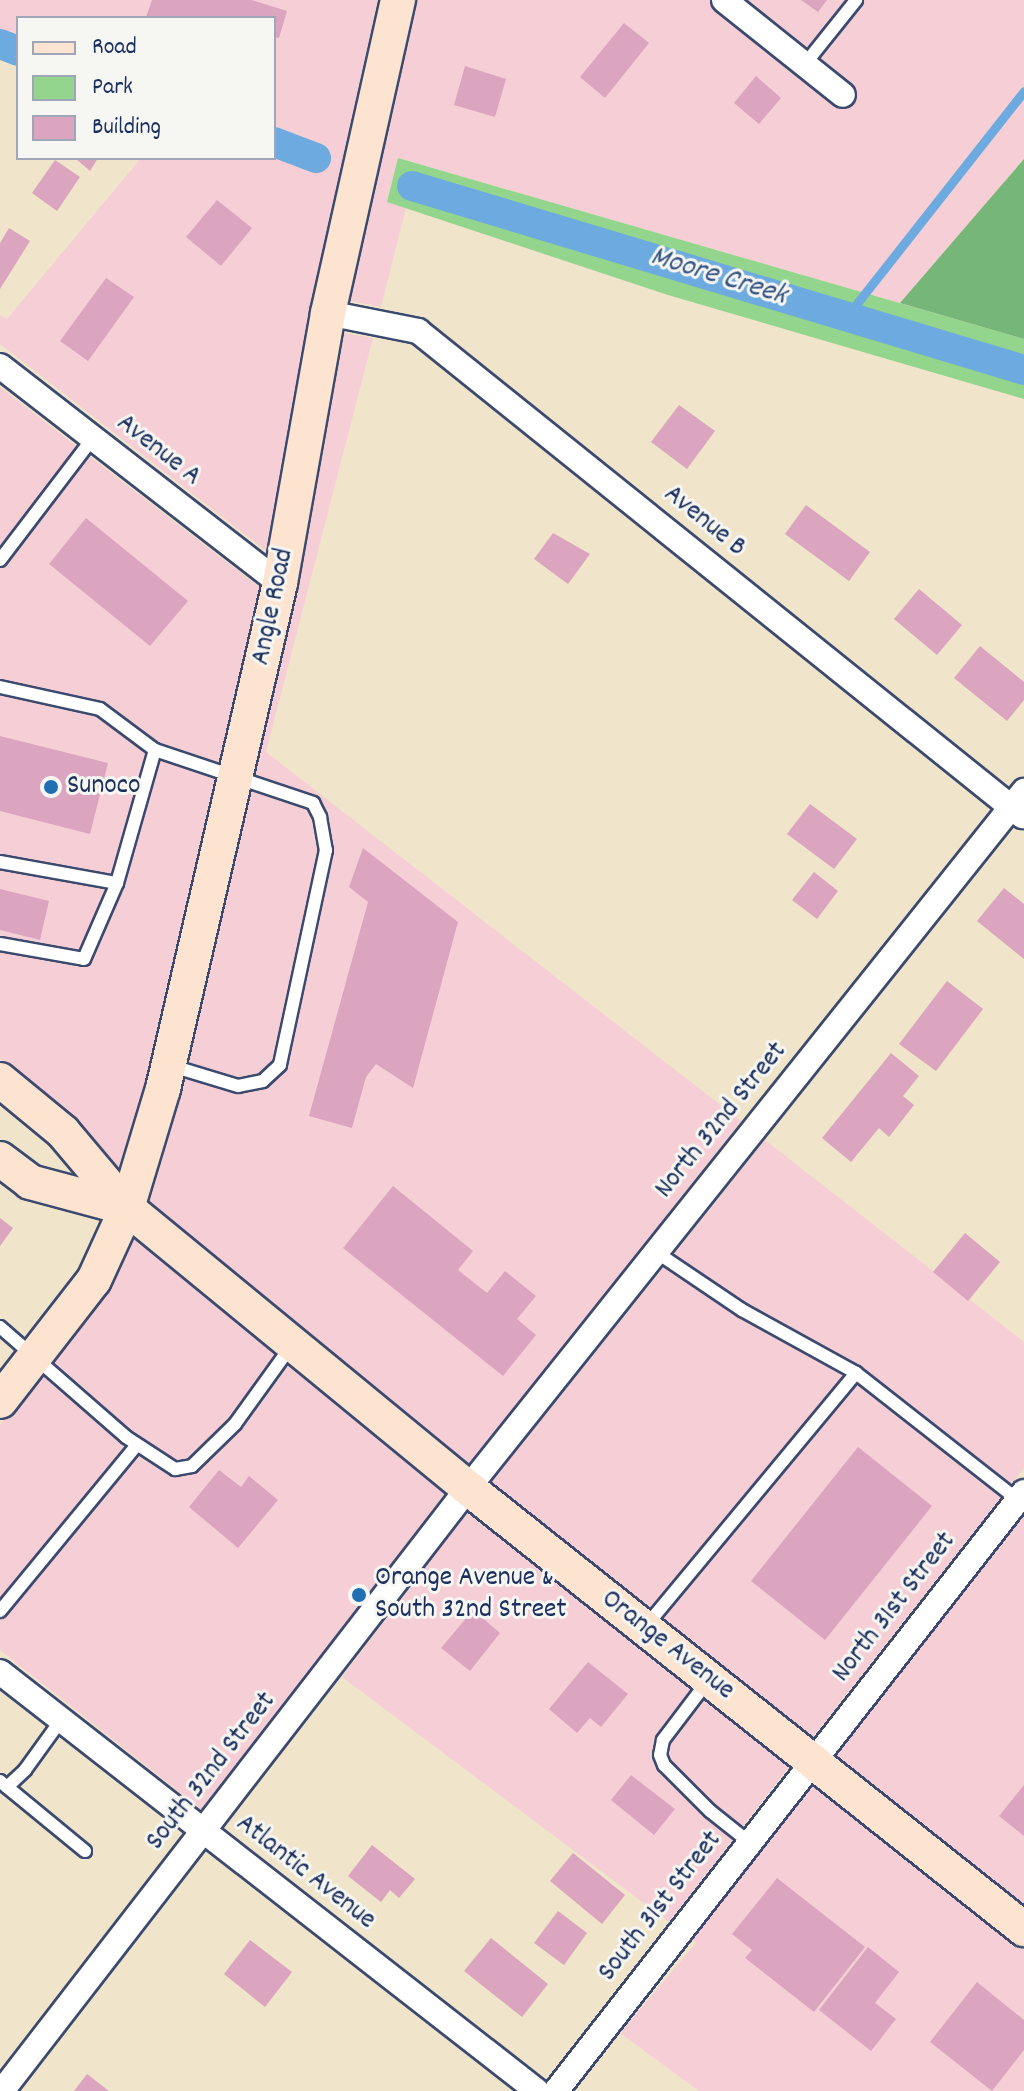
<!DOCTYPE html>
<html>
<head>
<meta charset="utf-8">
<style>
  body { margin:0 }
  #map { position:relative; width:1024px; height:2091px; overflow:hidden; background:#f0e4ca; font-family:Dekko,sans-serif }
  div>[style] { position:absolute }
  .built>* { inset:0; background:#f6cfd6 }
  .green>* { inset:0; background:#93d58d }
  .forest>* { inset:0; background:#76b678 }
  .stream>* { height:9px; margin:-4.5px; padding:0 4.5px; transform-origin:4.5px; border-radius:4.5px; background:#6daadf }
  .canal>* { height:30px; margin:-15px; padding:0 15px; transform-origin:15px; border-radius:15px; background:#6daadf }
  .building>* { inset:0; background:#dba4bf }
  .roads { filter:drop-shadow(2px 0 #3b4a6e) drop-shadow(-2px 0 #3b4a6e) drop-shadow(0 2px #3b4a6e) drop-shadow(0 -2px #3b4a6e) }
  .lane>* { height:12px; margin:-6px; padding:0 6px; transform-origin:6px; border-radius:6px; background:#fff }
  .street>* { height:24px; margin:-12px; padding:0 12px; transform-origin:12px; border-radius:12px; background:#fff }
  .secondary>* { height:34px; margin:-17px; padding:0 17px; transform-origin:17px; border-radius:17px; background:#fde4d1 }
  .dots>* { width:22px; height:22px; translate:-50% -50%; box-sizing:border-box; border:4px solid #f6f6f2; border-radius:50% }
  span { translate:-50% -50%; white-space:nowrap; text-align:center; line-height:1.15; -webkit-text-stroke:6px #f6f6f2; paint-order:stroke }
  .street-label { font-size:28px; color:#1b2f5e }
  .poi-label { font-size:28px; color:#1b2f5e }
  .left { translate:0 -50%; text-align:left }
  .water-label { font-size:30px; color:#345485; font-style:italic }
  .legend { position:absolute; left:16px; top:16px; width:260px; height:144px; box-sizing:border-box; background:#f6f6f2; border:2px solid #9ea6b7; margin:0; padding:10px 14px; list-style:none; font-size:24px; color:#1b2f5e }
  .legend li { display:flex; align-items:center; gap:16px; height:40px }
  .legend b { width:40px; border:2px solid #9ea6b7 }
</style>
</head>
<body>
<div id="map">
  <div class="built">
    <div style="clip-path:polygon(0 0,382px 0,309px 325px,270px 554px,0 344px,0 315px,7px 319px,141px 158px,274px 158px,274px 18px,18px 18px,18px 52px,0 48px)"></div>
    <div style="clip-path:polygon(413px 0,1024px 0,1024px 159px,900px 303px,398px 158px,387px 201px,406px 208px,381px 307px,346px 300px)"></div>
    <div style="clip-path:polygon(340px 332px,373px 338px,266px 752px,741px 1121px,467px 1466px,146px 1202px,295px 588px,302px 579px,297px 575px)"></div>
    <div style="clip-path:polygon(0 387px,263px 590px,149px 1086px,121px 1176px,74px 1119px,0 1058px)"></div>
    <div style="clip-path:polygon(765px 1140px,1024px 1342px,1024px 1468px,812px 1738px,490px 1484px)"></div>
    <div style="clip-path:polygon(132px 1233px,446px 1492px,202px 1810px,0 1650px,0 1425px,106px 1289px)"></div>
    <div style="clip-path:polygon(469px 1510px,791px 1764px,669px 1922px,342px 1677px)"></div>
    <div style="clip-path:polygon(1024px 1516px,1024px 1907px,835px 1757px)"></div>
    <div style="clip-path:polygon(814px 1783px,1024px 1950px,1024px 2091px,699px 2091px,620px 2033px,696px 1943px,692px 1939px)"></div>
  </div>
  <div class="green">
    <div style="clip-path:polygon(398px 158px,1024px 339px,1024px 399px,668px 295px,387px 202px)"></div>
  </div>
  <div class="forest">
    <div style="clip-path:polygon(1024px 159px,1024px 339px,900px 303px)"></div>
  </div>
  <div class="stream">
    <div style="left:847px;top:316px;width:286px;rotate:-51.8deg"></div>
  </div>
  <div class="canal">
    <div style="left:0;top:44px;width:19px;rotate:21deg"></div>
    <div style="left:274px;top:142px;width:45px;rotate:20.9deg"></div>
    <div style="left:412px;top:186px;width:639px;rotate:16.73deg"></div>
  </div>
  <div class="building">
    <div style="clip-path:polygon(152px 0,252px 0,287px 11px,279px 38px,274px 37px,274px 18px,146px 17px)"></div>
    <div style="clip-path:polygon(801px 0,827px 0,818px 12px)"></div>
    <div style="clip-path:polygon(624px 23px,649px 43px,605px 98px,580px 77px)"></div>
    <div style="clip-path:polygon(465px 66px,506px 79px,495px 117px,454px 105px)"></div>
    <div style="clip-path:polygon(756px 76px,781px 98px,759px 124px,734px 103px)"></div>
    <div style="clip-path:polygon(75px 158px,98px 158px,90px 171px)"></div>
    <div style="clip-path:polygon(55px 160px,80px 177px,57px 211px,32px 193px)"></div>
    <div style="clip-path:polygon(217px 200px,252px 228px,221px 266px,186px 237px)"></div>
    <div style="clip-path:polygon(9px 228px,30px 241px,0 289px,0 243px)"></div>
    <div style="clip-path:polygon(106px 278px,134px 297px,88px 361px,60px 341px)"></div>
    <div style="clip-path:polygon(679px 405px,715px 431px,687px 469px,651px 442px)"></div>
    <div style="clip-path:polygon(806px 505px,870px 552px,849px 581px,785px 534px)"></div>
    <div style="clip-path:polygon(86px 518px,188px 601px,150px 646px,49px 564px)"></div>
    <div style="clip-path:polygon(553px 533px,590px 554px,568px 584px,534px 559px)"></div>
    <div style="clip-path:polygon(919px 589px,962px 625px,937px 655px,894px 619px)"></div>
    <div style="clip-path:polygon(980px 646px,1024px 682px,1024px 700px,1007px 721px,954px 678px)"></div>
    <div style="clip-path:polygon(0 736px,108px 763px,90px 834px,0 811px)"></div>
    <div style="clip-path:polygon(810px 804px,857px 839px,834px 869px,787px 834px)"></div>
    <div style="clip-path:polygon(363px 848px,458px 922px,413px 1088px,376px 1064px,366px 1077px,352px 1128px,309px 1116px,368px 902px,349px 887px)"></div>
    <div style="clip-path:polygon(814px 872px,838px 891px,817px 919px,792px 900px)"></div>
    <div style="clip-path:polygon(1004px 888px,1024px 904px,1024px 959px,977px 921px)"></div>
    <div style="clip-path:polygon(0 889px,49px 901px,40px 940px,0 930px)"></div>
    <div style="clip-path:polygon(947px 981px,983px 1009px,936px 1071px,899px 1044px)"></div>
    <div style="clip-path:polygon(891px 1053px,919px 1076px,903px 1096px,914px 1105px,889px 1137px,879px 1128px,851px 1162px,822px 1138px)"></div>
    <div style="clip-path:polygon(393px 1186px,473px 1251px,458px 1270px,487px 1293px,505px 1271px,536px 1296px,517px 1319px,536px 1335px,503px 1376px,343px 1248px)"></div>
    <div style="clip-path:polygon(0 1218px,13px 1228px,0 1246px)"></div>
    <div style="clip-path:polygon(965px 1233px,1000px 1262px,968px 1301px,933px 1272px)"></div>
    <div style="clip-path:polygon(858px 1447px,932px 1506px,825px 1640px,751px 1581px)"></div>
    <div style="clip-path:polygon(219px 1470px,241px 1487px,249px 1476px,278px 1500px,238px 1548px,189px 1507px)"></div>
    <div style="clip-path:polygon(473px 1610px,500px 1633px,470px 1671px,441px 1648px)"></div>
    <div style="clip-path:polygon(588px 1662px,628px 1694px,601px 1727px,590px 1718px,577px 1733px,549px 1709px)"></div>
    <div style="clip-path:polygon(631px 1775px,675px 1809px,654px 1835px,611px 1800px)"></div>
    <div style="clip-path:polygon(1024px 1785px,1024px 1836px,999px 1816px)"></div>
    <div style="clip-path:polygon(372px 1845px,415px 1879px,399px 1898px,390px 1890px,381px 1902px,348px 1876px)"></div>
    <div style="clip-path:polygon(573px 1853px,625px 1895px,602px 1924px,550px 1881px)"></div>
    <div style="clip-path:polygon(777px 1878px,865px 1947px,814px 2012px,745px 1958px,752px 1950px,732px 1934px)"></div>
    <div style="clip-path:polygon(558px 1911px,587px 1933px,564px 1965px,534px 1943px)"></div>
    <div style="clip-path:polygon(491px 1938px,548px 1984px,522px 2017px,464px 1971px)"></div>
    <div style="clip-path:polygon(250px 1940px,292px 1972px,265px 2007px,224px 1974px)"></div>
    <div style="clip-path:polygon(868px 1947px,899px 1972px,875px 2003px,896px 2019px,871px 2051px,819px 2010px)"></div>
    <div style="clip-path:polygon(977px 1982px,1024px 2020px,1024px 2050px,992px 2091px,930px 2042px)"></div>
    <div style="clip-path:polygon(87px 2074px,109px 2091px,74px 2091px)"></div>
  </div>
  <div class="roads">
    <div class="lane">
      <div style="left:805px;top:64px;width:82px;rotate:-51.4deg"></div>
      <div style="left:0;top:560px;width:153px;rotate:-52.7deg"></div>
      <div style="left:0;top:687px;width:102px;rotate:12.4deg"></div>
      <div style="left:100px;top:709px;width:69px;rotate:36.7deg"></div>
      <div style="left:155px;top:750px;width:167px;rotate:18.5deg"></div>
      <div style="left:313px;top:803px;width:16px;rotate:63deg"></div>
      <div style="left:320px;top:817px;width:34px;rotate:80deg"></div>
      <div style="left:326px;top:850px;width:220px;rotate:102.1deg"></div>
      <div style="left:280px;top:1065px;width:23px;rotate:137deg"></div>
      <div style="left:263px;top:1081px;width:25px;rotate:169deg"></div>
      <div style="left:238px;top:1086px;width:69px;rotate:-163.1deg"></div>
      <div style="left:0;top:862px;width:119px;rotate:10.2deg"></div>
      <div style="left:117px;top:883px;width:138px;rotate:-74.1deg"></div>
      <div style="left:0;top:944px;width:85px;rotate:10.1deg"></div>
      <div style="left:84px;top:959px;width:83px;rotate:-66.5deg"></div>
      <div style="left:656px;top:1252px;width:104px;rotate:34deg"></div>
      <div style="left:742px;top:1310px;width:130px;rotate:28.9deg"></div>
      <div style="left:0;top:1327px;width:167px;rotate:41.1deg"></div>
      <div style="left:126px;top:1437px;width:59px;rotate:33.1deg"></div>
      <div style="left:175px;top:1469px;width:17px;rotate:-10deg"></div>
      <div style="left:192px;top:1466px;width:60px;rotate:-44.3deg"></div>
      <div style="left:235px;top:1424px;width:97px;rotate:-54.2deg"></div>
      <div style="left:0;top:1611px;width:215px;rotate:-50.5deg"></div>
      <div style="left:646px;top:1626px;width:329px;rotate:-50.3deg"></div>
      <div style="left:856px;top:1373px;width:206px;rotate:38.1deg"></div>
      <div style="left:707px;top:1682px;width:73px;rotate:127.2deg"></div>
      <div style="left:663px;top:1740px;width:15px;rotate:101deg"></div>
      <div style="left:660px;top:1755px;width:11px;rotate:68deg"></div>
      <div style="left:664px;top:1765px;width:65px;rotate:45deg"></div>
      <div style="left:710px;top:1811px;width:50px;rotate:38.5deg"></div>
      <div style="left:0;top:1781px;width:9px;rotate:41deg"></div>
      <div style="left:7px;top:1787px;width:25px;rotate:-43deg"></div>
      <div style="left:25px;top:1770px;width:62px;rotate:-54.2deg"></div>
      <div style="left:7px;top:1787px;width:101px;rotate:39.4deg"></div>
    </div>
    <div class="street">
      <div style="left:724px;top:0;width:152px;rotate:38.6deg"></div>
      <div style="left:328px;top:313px;width:92px;rotate:11.3deg"></div>
      <div style="left:418px;top:331px;width:775px;rotate:38.76deg"></div>
      <div style="left:0;top:366px;width:354px;rotate:37.8deg"></div>
      <div style="left:0;top:1672px;width:681px;rotate:37.96deg"></div>
      <div style="left:2px;top:2091px;width:762px;rotate:-52.3deg"></div>
      <div style="left:468px;top:1488px;width:892px;rotate:-51.42deg"></div>
      <div style="left:556px;top:2091px;width:760px;rotate:-52deg"></div>
    </div>
    <div class="secondary">
      <div style="left:0;top:1080px;width:82px;rotate:39.5deg"></div>
      <div style="left:63px;top:1132px;width:99px;rotate:49.9deg"></div>
      <div style="left:127px;top:1208px;width:441px;rotate:39.4deg"></div>
      <div style="left:468px;top:1488px;width:710px;rotate:38.42deg"></div>
      <div style="left:0;top:1159px;width:38px;rotate:37deg"></div>
      <div style="left:30px;top:1182px;width:100px;rotate:15deg"></div>
      <div style="left:0;top:1401px;width:153px;rotate:-52.2deg"></div>
      <div style="left:94px;top:1280px;width:79px;rotate:-65.4deg"></div>
      <div style="left:127px;top:1208px;width:124px;rotate:-73.2deg"></div>
      <div style="left:163px;top:1089px;width:519px;rotate:-76.98deg"></div>
      <div style="left:280px;top:583px;width:274px;rotate:-79.9deg"></div>
      <div style="left:328px;top:313px;width:321px;rotate:-77.4deg"></div>
    </div>
  </div>
  <div class="dots">
    <div style="left:51px;top:787px;background:#1f6fb2"></div>
    <div style="left:359px;top:1595px;background:#1f6fb2"></div>
  </div>
  <div class="street-label">
    <span style="left:158px;top:451px;rotate:38deg">Avenue A</span>
    <span style="left:704px;top:522px;rotate:39deg">Avenue B</span>
    <span style="left:274px;top:607px;rotate:-78deg">Angle Road</span>
    <span style="left:722px;top:1121px;rotate:-51deg">North 32nd Street</span>
    <span style="left:895px;top:1608px;rotate:-52deg">North 31st Street</span>
    <span style="left:667px;top:1646px;rotate:38deg">Orange Avenue</span>
    <span style="left:212px;top:1772px;rotate:-52deg">South 32nd Street</span>
    <span style="left:305px;top:1873px;rotate:38deg">Atlantic Avenue</span>
    <span style="left:661px;top:1907px;rotate:-52deg">South 31st Street</span>
  </div>
  <div class="poi-label">
    <span class="left" style="left:67px;top:787px">Sunoco</span>
    <span class="left" style="left:375px;top:1595px">Orange Avenue &amp;<br>South 32nd Street</span>
  </div>
  <div class="water-label">
    <span style="left:718px;top:278px;rotate:17deg">Moore Creek</span>
  </div>
  <ul class="legend">
  <li><b style="height:10px;background:#fde4d1"></b>Road</li>
  <li><b style="height:22px;background:#93d58d"></b>Park</li>
  <li><b style="height:22px;background:#dba4bf"></b>Building</li>
  </ul>
</div>
</body>
</html>
